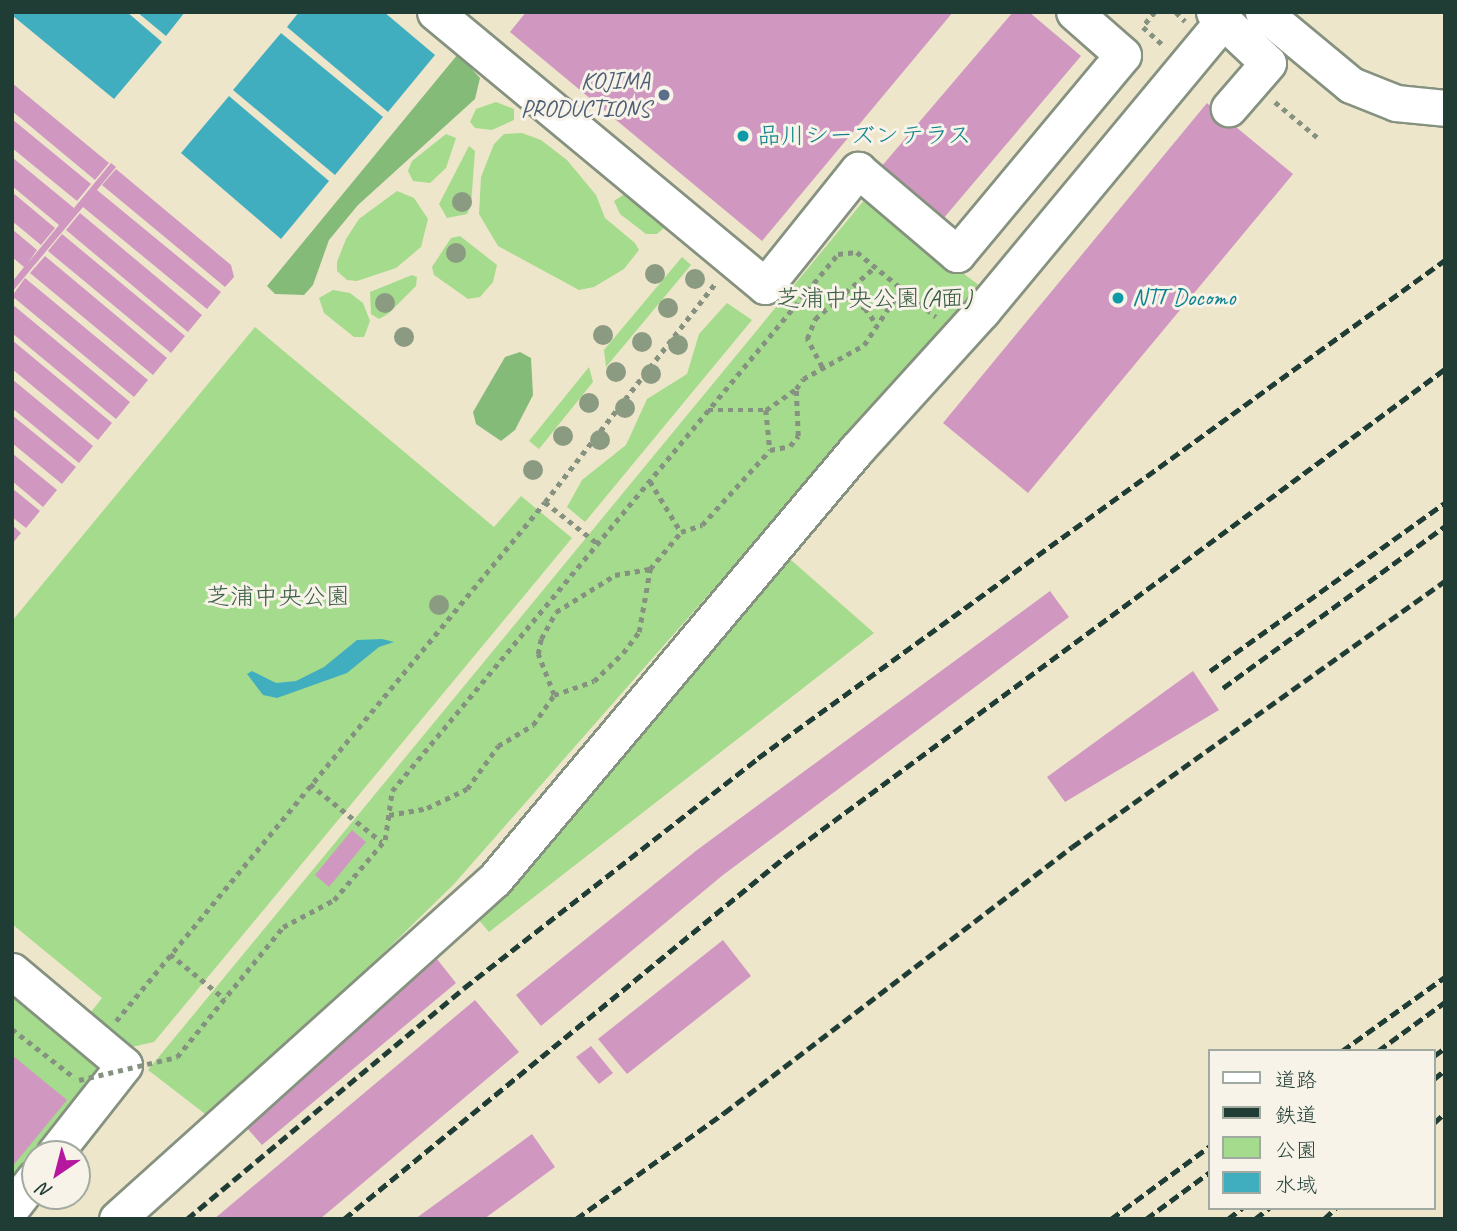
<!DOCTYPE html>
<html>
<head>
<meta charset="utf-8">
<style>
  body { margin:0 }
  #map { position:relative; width:1457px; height:1231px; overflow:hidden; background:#eee6cb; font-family:Caveat,"Klee One",sans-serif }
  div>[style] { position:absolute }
  .green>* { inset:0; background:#a5db8c }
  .forest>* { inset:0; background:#84bb78 }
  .water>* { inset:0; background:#41aebf }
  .building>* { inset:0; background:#d098c1 }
  .path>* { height:4.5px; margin-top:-2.25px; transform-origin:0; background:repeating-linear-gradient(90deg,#869280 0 5px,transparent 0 10px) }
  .roads { filter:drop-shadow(2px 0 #869280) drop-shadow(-2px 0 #869280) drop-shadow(0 2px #869280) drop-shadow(0 -2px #869280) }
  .minor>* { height:35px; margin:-17.5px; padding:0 17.5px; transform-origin:17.5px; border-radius:17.5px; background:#fff }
  .rail>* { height:5px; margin-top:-2.5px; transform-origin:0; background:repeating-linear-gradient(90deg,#1f3d34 0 10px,transparent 0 15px) }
  .path-bridge>* { height:4.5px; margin-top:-2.25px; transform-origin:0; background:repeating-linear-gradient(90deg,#869280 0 5px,transparent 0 10px) }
  .trees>* { width:20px; height:20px; margin:-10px; border-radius:50%; background:#8b9b82 }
  .dots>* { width:19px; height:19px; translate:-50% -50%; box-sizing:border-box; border:4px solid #f7f3e8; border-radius:50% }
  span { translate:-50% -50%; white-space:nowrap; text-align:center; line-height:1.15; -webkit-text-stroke:6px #f7f3e8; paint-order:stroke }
  .service-label { font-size:24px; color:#4e5e75 }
  .right { translate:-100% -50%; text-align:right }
  .culture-label { font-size:24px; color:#0d838f }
  .left { translate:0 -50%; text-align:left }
  .park-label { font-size:24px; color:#3a5d46 }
  .frame { position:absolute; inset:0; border:14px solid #1f3d34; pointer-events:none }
  .legend { position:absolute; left:1208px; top:1049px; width:228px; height:161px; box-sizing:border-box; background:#f7f3e8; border:2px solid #a1aaa0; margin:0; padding:9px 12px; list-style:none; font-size:21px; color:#1f3d34 }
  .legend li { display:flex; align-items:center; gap:14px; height:35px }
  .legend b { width:35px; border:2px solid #a1aaa0 }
  .north { position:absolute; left:21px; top:1140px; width:70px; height:70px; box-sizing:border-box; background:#f7f3e8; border:2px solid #a1aaa0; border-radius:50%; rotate:215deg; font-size:19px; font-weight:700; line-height:28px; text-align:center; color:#1f3d34 }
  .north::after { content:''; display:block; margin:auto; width:24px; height:32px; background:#b5179e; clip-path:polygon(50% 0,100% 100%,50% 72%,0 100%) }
</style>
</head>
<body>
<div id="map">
  <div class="green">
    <div style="clip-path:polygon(496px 102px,514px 109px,514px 120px,492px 130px,475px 128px,470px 122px,476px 109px)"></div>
    <div style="clip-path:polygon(522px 133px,541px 140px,567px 160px,596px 195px,605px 218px,635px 243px,639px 250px,624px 269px,594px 287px,579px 290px,498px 246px,479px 214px,481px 177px,494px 144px,504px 134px)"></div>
    <div style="clip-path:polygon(446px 134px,456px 138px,446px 168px,430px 183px,413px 181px,408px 171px,412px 161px)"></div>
    <div style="clip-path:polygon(469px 146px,475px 151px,471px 205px,467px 214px,447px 218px,439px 204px)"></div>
    <div style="clip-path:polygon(635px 187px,674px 219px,657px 234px,646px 234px,620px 214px,614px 201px)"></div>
    <div style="clip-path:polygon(397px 191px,414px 198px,428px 219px,421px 247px,396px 268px,357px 281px,347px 280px,337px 271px,337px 262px,346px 239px,359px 219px)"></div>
    <div style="clip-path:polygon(865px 199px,980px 286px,454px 884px,213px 1120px,148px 1070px)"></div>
    <div style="clip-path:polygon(460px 236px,497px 265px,493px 282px,480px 297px,468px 299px,434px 275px,432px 267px,451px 238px)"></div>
    <div style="clip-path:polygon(682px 257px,691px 265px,606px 367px,604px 350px)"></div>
    <div style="clip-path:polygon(412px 275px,417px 277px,416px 286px,388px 314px,379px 319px,371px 314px,370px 292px)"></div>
    <div style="clip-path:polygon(333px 290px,350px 293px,363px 303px,370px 321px,364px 337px,354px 337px,324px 313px,319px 298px)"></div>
    <div style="clip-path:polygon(727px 303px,752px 320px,585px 522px,567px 507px,582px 480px,626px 445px,647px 399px,687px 374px,699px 334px)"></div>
    <div style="clip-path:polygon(255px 327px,494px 527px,521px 496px,572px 538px,154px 1042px,105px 1053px,76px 1031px,102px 998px,12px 924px,12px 621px)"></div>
    <div style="clip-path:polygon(589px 367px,593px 382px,539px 449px,529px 441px)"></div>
    <div style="clip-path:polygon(790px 559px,874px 633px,489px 932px,478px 919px)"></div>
    <div style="clip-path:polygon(12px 995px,114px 1079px,52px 1154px,35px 1154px,35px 1174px,12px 1201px)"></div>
  </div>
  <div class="forest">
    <div style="clip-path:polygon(458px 54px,480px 78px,475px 99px,358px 205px,329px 240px,313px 285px,304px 295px,275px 294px,267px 286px)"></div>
    <div style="clip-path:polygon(520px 352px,531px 358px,533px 395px,515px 430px,501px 441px,476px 424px,473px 412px,505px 357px)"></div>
  </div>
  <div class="water">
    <div style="clip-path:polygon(16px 12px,127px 12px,162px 42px,114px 99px,13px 16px)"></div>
    <div style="clip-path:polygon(137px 12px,185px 12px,166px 36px)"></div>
    <div style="clip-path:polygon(299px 12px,384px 12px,435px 55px,388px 112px,287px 27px)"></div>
    <div style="clip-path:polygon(281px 33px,383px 117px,335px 175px,233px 90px)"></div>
    <div style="clip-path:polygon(229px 96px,329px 181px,281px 239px,181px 153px)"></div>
    <div style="clip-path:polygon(382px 639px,394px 642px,379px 647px,347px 673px,277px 698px,263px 695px,247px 674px,252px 671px,276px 683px,296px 681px,324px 667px,357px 640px)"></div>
  </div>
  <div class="building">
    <div style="clip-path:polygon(526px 12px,953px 12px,762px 241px,510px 32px)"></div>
    <div style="clip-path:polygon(1013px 12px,1029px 12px,1081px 56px,937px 226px,875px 174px)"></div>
    <div style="clip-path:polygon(12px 83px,109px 163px,95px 180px,12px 111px)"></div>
    <div style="clip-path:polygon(1207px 103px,1293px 174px,1028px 493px,943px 423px)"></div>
    <div style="clip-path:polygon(12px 119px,91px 184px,77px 201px,12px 148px)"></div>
    <div style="clip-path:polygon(12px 157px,74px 208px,111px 163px,116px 167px,97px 190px,221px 292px,207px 309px,83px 207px,12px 292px,12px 282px,24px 267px,12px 257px,12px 229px,37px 250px,28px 263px,59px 225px,12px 186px)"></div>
    <div style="clip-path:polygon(116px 169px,231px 265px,234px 277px,225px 287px,102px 185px)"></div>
    <div style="clip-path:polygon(12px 192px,55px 228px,41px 245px,12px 221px)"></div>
    <div style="clip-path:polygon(80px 213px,202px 315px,188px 332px,66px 230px)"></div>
    <div style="clip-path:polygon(62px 234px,185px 336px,171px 353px,48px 251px)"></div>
    <div style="clip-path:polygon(45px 256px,167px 358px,153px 375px,30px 273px)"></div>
    <div style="clip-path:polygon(25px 278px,148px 380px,134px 397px,12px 296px)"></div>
    <div style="clip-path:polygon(12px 304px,130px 402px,116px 419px,12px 333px)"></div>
    <div style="clip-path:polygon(12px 340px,112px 423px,98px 440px,12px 369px)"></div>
    <div style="clip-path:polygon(12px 379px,93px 446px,79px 463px,12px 408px)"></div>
    <div style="clip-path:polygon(12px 415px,76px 467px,62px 484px,12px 443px)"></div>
    <div style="clip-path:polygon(12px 453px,57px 490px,43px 507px,12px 481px)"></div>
    <div style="clip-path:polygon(12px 488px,40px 511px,26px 528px,12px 517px)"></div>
    <div style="clip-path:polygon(12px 525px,21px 533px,12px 544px)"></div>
    <div style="clip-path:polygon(1050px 591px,1069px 617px,723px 875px,541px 1026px,516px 995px,697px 850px)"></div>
    <div style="clip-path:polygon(1193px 671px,1219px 710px,1065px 802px,1047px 777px)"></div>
    <div style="clip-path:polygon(352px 830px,366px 842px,329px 887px,315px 875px)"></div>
    <div style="clip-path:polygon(723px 940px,751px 976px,627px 1074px,598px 1039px)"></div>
    <div style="clip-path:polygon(433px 954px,456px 983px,262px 1145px,240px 1120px)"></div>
    <div style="clip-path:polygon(475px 1000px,519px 1052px,320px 1219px,214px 1219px)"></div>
    <div style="clip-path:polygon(591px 1046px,613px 1073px,599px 1084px,576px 1057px)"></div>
    <div style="clip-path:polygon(12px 1055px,67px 1100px,12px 1167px)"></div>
    <div style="clip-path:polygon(532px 1134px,555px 1167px,484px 1219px,415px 1219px)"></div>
  </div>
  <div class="path">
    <div style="left:1155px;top:12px;width:19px;rotate:129deg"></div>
    <div style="left:1143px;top:27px;width:28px;rotate:42deg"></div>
    <div style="left:1176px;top:12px;width:13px;rotate:45deg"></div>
    <div style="left:1275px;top:102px;width:55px;rotate:39.8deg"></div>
    <div style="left:844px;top:297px;width:24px;rotate:28deg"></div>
    <div style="left:865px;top:308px;width:19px;rotate:54deg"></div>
    <div style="left:822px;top:367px;width:32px;rotate:-118deg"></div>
    <div style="left:807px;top:339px;width:22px;rotate:-68deg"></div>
    <div style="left:815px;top:319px;width:79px;rotate:-40.9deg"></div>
    <div style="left:708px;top:410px;width:58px"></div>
    <div style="left:766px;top:410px;width:37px;rotate:-35deg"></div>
    <div style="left:766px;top:410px;width:40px;rotate:84.3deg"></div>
    <div style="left:650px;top:481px;width:60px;rotate:58.7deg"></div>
    <div style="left:545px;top:502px;width:66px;rotate:38.3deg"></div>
    <div style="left:554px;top:695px;width:42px;rotate:-19.3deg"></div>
    <div style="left:594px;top:681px;width:40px;rotate:-44deg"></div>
    <div style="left:623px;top:653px;width:26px;rotate:-53deg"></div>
    <div style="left:639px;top:632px;width:64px;rotate:-80.1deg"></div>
    <div style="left:310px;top:784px;width:92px;rotate:38.9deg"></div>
    <div style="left:389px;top:815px;width:39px;rotate:-10deg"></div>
    <div style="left:427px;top:808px;width:44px;rotate:-25.4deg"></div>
    <div style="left:467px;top:789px;width:53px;rotate:-54.2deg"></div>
    <div style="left:498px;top:746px;width:41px;rotate:-31deg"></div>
    <div style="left:533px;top:725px;width:37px;rotate:-55deg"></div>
    <div style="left:554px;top:695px;width:44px;rotate:-111.3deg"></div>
    <div style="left:538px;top:654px;width:15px;rotate:-79deg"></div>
    <div style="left:541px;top:639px;width:31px;rotate:-61deg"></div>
    <div style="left:556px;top:612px;width:70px;rotate:-32.1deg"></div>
    <div style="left:615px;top:575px;width:36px;rotate:-10deg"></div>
    <div style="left:650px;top:569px;width:48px;rotate:-50deg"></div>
    <div style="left:681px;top:532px;width:22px;rotate:-18deg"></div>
    <div style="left:702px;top:525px;width:101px;rotate:-47.8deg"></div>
    <div style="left:770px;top:450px;width:20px;rotate:-11deg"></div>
    <div style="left:790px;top:446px;width:13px;rotate:-51deg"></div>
    <div style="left:798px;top:436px;width:47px;rotate:-92.4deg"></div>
    <div style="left:796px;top:389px;width:12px;rotate:-55deg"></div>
    <div style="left:803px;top:379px;width:70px;rotate:-29.1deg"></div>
    <div style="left:864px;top:345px;width:67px;rotate:-56.5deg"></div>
    <div style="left:170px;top:954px;width:71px;rotate:39.3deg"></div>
    <div style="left:116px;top:1021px;width:673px;rotate:-50.42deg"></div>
    <div style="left:545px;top:502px;width:276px;rotate:-52.1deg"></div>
    <div style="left:12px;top:1029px;width:80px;rotate:37.9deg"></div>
    <div style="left:177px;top:1057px;width:168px;rotate:-50.8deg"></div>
    <div style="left:283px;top:927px;width:58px;rotate:-27.9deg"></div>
    <div style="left:334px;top:900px;width:79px;rotate:-49.6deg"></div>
    <div style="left:385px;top:840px;width:49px;rotate:-81.9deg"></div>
    <div style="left:392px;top:791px;width:698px;rotate:-50.29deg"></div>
    <div style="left:838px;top:254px;width:19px;rotate:-6deg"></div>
    <div style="left:857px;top:252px;width:102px;rotate:39.4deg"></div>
  </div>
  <div class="roads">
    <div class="minor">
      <div style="left:435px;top:12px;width:429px;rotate:39.7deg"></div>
      <div style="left:765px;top:286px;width:149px;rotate:-51.3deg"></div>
      <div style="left:858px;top:170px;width:130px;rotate:40.3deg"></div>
      <div style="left:957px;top:254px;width:259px;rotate:-50.2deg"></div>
      <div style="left:1123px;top:55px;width:65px;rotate:-138.7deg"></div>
      <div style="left:1214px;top:12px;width:74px;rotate:43.4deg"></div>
      <div style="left:1268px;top:63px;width:60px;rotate:130.9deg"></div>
      <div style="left:1263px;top:12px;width:114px;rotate:39.7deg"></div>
      <div style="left:1351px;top:85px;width:48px;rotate:21.8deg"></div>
      <div style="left:1396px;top:103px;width:49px;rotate:5.8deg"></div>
      <div style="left:12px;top:971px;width:146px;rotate:40deg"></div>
      <div style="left:124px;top:1065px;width:113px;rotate:128.2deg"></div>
      <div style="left:12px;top:1207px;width:37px;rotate:-52deg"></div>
      <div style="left:117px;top:1219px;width:508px;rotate:-41.97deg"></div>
      <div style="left:495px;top:879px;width:561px;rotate:-49.92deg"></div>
      <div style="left:856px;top:450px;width:188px;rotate:-47.8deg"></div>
      <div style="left:982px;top:311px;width:377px;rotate:-50.3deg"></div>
    </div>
  </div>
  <div class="rail">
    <div style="left:1210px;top:671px;width:289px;rotate:-35.6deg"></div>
    <div style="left:1223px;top:688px;width:275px;rotate:-36.1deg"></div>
    <div style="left:1342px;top:1051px;width:127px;rotate:-35.7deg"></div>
    <div style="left:1378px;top:1051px;width:83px;rotate:-36.2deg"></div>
    <div style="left:1434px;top:1056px;width:14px;rotate:-36deg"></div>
    <div style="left:1434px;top:1079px;width:14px;rotate:-39deg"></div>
    <div style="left:1434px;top:1123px;width:15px;rotate:-42deg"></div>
    <div style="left:187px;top:1219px;width:361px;rotate:-39.8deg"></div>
    <div style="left:464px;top:988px;width:373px;rotate:-38deg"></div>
    <div style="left:758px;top:758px;width:849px;rotate:-35.94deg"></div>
    <div style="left:344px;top:1219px;width:571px;rotate:-39.38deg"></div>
    <div style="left:785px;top:857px;width:821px;rotate:-36.48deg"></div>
    <div style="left:576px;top:1219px;width:182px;rotate:-35.6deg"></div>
    <div style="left:724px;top:1113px;width:438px;rotate:-37.4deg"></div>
    <div style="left:1072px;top:847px;width:458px;rotate:-35.5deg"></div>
    <div style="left:1111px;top:1219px;width:123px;rotate:-36.4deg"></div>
    <div style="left:1146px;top:1219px;width:79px;rotate:-36.3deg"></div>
    <div style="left:1228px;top:1219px;width:18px;rotate:-38deg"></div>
    <div style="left:1255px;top:1219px;width:18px;rotate:-38deg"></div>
    <div style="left:1324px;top:1219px;width:16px;rotate:-43deg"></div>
  </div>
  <div class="path-bridge">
    <div style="left:79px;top:1080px;width:101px;rotate:-13.2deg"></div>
  </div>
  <div class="trees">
    <div style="left:462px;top:202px"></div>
    <div style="left:456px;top:253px"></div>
    <div style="left:655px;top:274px"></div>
    <div style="left:695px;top:279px"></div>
    <div style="left:385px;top:303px"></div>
    <div style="left:668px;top:308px"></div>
    <div style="left:603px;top:335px"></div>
    <div style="left:404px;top:337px"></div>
    <div style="left:642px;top:342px"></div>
    <div style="left:678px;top:345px"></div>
    <div style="left:616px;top:372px"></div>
    <div style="left:651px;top:374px"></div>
    <div style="left:589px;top:403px"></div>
    <div style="left:625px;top:408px"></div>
    <div style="left:563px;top:436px"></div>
    <div style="left:600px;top:440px"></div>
    <div style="left:533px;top:470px"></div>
    <div style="left:439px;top:605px"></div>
  </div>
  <div class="dots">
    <div style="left:664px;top:95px;background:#5c6f8a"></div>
    <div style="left:743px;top:136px;background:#0f9aa8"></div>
    <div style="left:1118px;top:298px;background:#0f9aa8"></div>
  </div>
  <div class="service-label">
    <span class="right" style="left:650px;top:95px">KOJIMA<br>PRODUCTIONS</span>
  </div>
  <div class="culture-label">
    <span class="left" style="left:757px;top:136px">品川シーズンテラス</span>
    <span class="left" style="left:1132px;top:298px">NTT Docomo</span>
  </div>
  <div class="park-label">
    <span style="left:874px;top:299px">芝浦中央公園(A面)</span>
    <span style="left:278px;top:597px">芝浦中央公園</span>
  </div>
  <div class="frame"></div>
  <ul class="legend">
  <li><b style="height:9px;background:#fff"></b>道路</li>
  <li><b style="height:9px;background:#1f3d34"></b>鉄道</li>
  <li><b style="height:19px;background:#a5db8c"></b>公園</li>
  <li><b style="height:19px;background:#41aebf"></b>水域</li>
  </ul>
  <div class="north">N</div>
</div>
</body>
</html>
